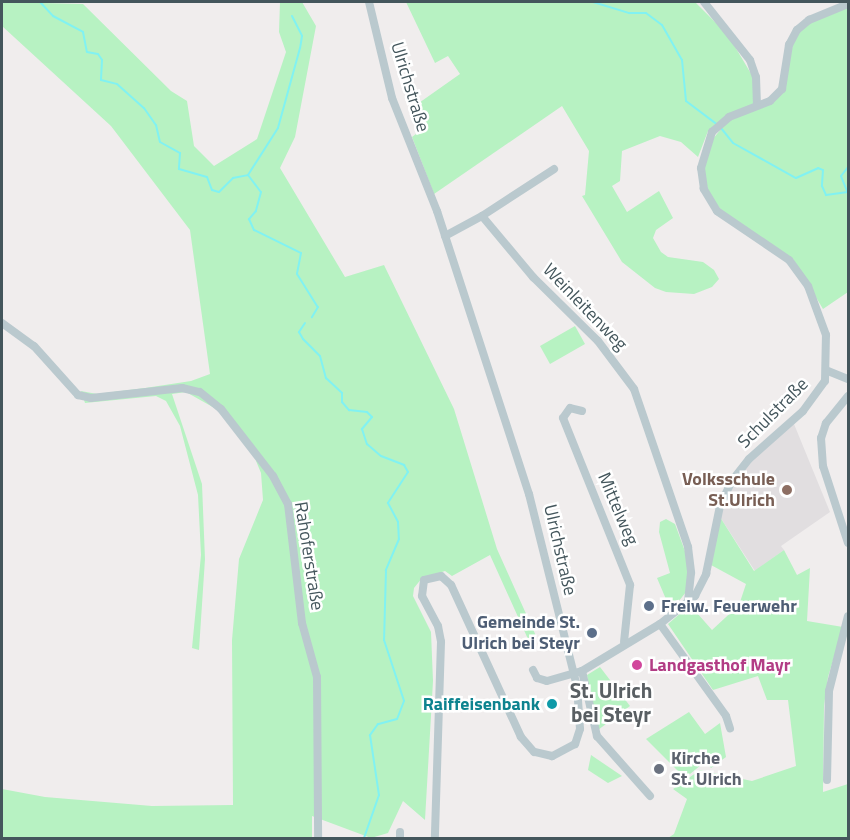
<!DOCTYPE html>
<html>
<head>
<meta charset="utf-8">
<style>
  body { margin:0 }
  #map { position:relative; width:850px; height:840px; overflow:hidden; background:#f0eded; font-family:"Titillium Web",sans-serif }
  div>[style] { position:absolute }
  .education>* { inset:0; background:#e1dee0 }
  .green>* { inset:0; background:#b7f2c2 }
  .stream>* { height:2px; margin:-1px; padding:0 1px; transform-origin:1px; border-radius:1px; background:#81f2f2 }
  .minor>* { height:8px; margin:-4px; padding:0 4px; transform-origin:4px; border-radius:4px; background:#bac9ce }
  .dots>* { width:16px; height:16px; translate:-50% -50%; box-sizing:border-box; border:3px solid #fff; border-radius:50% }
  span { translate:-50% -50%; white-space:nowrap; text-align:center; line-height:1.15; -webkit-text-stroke:5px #fff; paint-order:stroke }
  .street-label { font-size:18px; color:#44565c }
  .education-label { font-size:18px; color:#785e54; font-weight:700 }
  .right { translate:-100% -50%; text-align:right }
  .service-label { font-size:18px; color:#4e5e75; font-weight:700 }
  .left { translate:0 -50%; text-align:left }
  .hotel-label { font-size:18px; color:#b23c85; font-weight:700 }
  .culture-label { font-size:18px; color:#0d838f; font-weight:700 }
  .worship-label { font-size:18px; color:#5b616d; font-weight:700 }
  .quarter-label { font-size:21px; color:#595f63; font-weight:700 }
  .frame { position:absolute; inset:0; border:3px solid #44565c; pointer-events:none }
</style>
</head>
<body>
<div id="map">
  <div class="education">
    <div style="clip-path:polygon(794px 424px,830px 512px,781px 546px,784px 550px,755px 571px,720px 517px,729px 491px,749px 462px)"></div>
  </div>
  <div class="green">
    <div style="clip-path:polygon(2px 2px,83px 4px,171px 91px,187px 101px,194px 146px,214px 166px,257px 139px,286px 52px,279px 32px,280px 2px,302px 2px,316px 26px,295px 137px,280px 168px,345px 277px,384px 265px,454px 409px,497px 549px,536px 636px,528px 639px,490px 555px,452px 576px,445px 571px,422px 578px,414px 588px,413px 596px,431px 632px,433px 681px,425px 820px,403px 801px,388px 833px,371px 838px,312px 816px,312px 838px,2px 838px,2px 789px,45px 797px,152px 806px,233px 805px,232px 640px,239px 559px,263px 500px,261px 473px,254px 456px,218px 410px,186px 392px,172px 394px,202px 484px,205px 559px,199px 650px,192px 648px,201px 555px,198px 495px,180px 426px,166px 401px,156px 396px,85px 403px,81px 391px,97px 394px,145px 388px,191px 381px,210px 374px,190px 230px,111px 126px,2px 26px)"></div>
    <div style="clip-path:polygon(406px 2px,695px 2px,728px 35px,753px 77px,755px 104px,708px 131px,698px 157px,681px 142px,660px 136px,622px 151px,620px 181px,612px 186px,627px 212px,659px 191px,673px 218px,656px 230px,653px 238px,661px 252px,668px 257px,703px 262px,714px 270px,719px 279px,712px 287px,694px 294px,666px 292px,655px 288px,622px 262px,582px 196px,585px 195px,589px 151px,562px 106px,434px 194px,412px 137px,428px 125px,416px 105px,460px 74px,448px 56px,435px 63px)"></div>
    <div style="clip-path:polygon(848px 6px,848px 292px,823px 309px,793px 259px,723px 212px,709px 195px,703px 167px,712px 140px,726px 123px,783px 90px,793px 44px,800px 31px,816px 19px)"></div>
    <div style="clip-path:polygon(575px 326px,585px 344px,550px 364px,540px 346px)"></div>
    <div style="clip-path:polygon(720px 517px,754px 571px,784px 550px,797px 575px,810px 568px,807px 621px,843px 627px,828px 677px,824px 706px,823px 792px,848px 784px,848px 838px,668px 838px,674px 834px,687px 799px,673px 789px,700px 770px,752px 781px,796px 766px,788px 700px,767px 700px,758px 676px,713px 690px,668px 624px,690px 605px,712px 630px,739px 605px,746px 584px,711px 565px)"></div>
    <div style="clip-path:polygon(666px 519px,675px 524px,689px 562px,686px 592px,671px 611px,657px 578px,670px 573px,659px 532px,660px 522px)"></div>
    <div style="clip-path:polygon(600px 667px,630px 706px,598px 730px,587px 675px)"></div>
    <div style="clip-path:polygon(689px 712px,705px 734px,720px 723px,726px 757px,711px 768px,706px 761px,685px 778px,646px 739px)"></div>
    <div style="clip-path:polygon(591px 755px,622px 776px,608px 783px,588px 770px)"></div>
  </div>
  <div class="stream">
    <div style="left:40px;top:2px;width:19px;rotate:47deg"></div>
    <div style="left:53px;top:16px;width:34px;rotate:28deg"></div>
    <div style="left:83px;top:32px;width:20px;rotate:79deg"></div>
    <div style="left:87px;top:52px;width:11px;rotate:10deg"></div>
    <div style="left:98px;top:54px;width:7px;rotate:56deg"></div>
    <div style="left:102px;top:60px;width:20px;rotate:93deg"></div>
    <div style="left:101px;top:80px;width:16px;rotate:14deg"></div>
    <div style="left:117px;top:84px;width:36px;rotate:42deg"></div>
    <div style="left:144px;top:108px;width:21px;rotate:55deg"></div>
    <div style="left:156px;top:125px;width:17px;rotate:77deg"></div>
    <div style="left:160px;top:142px;width:23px;rotate:29deg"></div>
    <div style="left:180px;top:153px;width:16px;rotate:94deg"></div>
    <div style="left:179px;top:169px;width:29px;rotate:16deg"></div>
    <div style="left:207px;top:177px;width:14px;rotate:69deg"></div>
    <div style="left:212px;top:190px;width:7px;rotate:16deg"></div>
    <div style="left:219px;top:192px;width:20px;rotate:-45deg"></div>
    <div style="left:233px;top:178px;width:15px;rotate:-11deg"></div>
    <div style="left:593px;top:2px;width:38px;rotate:17deg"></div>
    <div style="left:629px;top:13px;width:17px"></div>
    <div style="left:646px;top:13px;width:20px;rotate:37deg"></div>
    <div style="left:662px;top:25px;width:40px;rotate:60.3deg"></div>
    <div style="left:682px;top:60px;width:41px;rotate:84.4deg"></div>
    <div style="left:686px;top:101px;width:38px;rotate:37deg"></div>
    <div style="left:292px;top:16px;width:22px;rotate:63deg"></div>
    <div style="left:302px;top:36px;width:12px;rotate:99deg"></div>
    <div style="left:300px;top:48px;width:83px;rotate:105.4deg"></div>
    <div style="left:278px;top:128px;width:56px;rotate:122.6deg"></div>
    <div style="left:248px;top:175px;width:21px;rotate:53deg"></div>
    <div style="left:261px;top:192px;width:20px;rotate:105deg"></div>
    <div style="left:256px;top:211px;width:11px;rotate:131deg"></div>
    <div style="left:249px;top:219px;width:12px;rotate:66deg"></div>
    <div style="left:254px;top:230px;width:52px;rotate:26.1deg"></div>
    <div style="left:301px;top:253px;width:21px;rotate:101deg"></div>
    <div style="left:297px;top:274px;width:39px;rotate:58deg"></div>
    <div style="left:318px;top:307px;width:12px;rotate:121deg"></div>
    <div style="left:721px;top:128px;width:19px;rotate:51deg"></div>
    <div style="left:733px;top:143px;width:72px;rotate:29.1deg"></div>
    <div style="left:796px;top:178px;width:24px;rotate:-24deg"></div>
    <div style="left:818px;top:168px;width:5px;rotate:22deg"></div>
    <div style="left:823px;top:170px;width:16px;rotate:94deg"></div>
    <div style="left:822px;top:186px;width:10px;rotate:66deg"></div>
    <div style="left:826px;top:195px;width:22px;rotate:-8deg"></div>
    <div style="left:847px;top:191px;width:16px;rotate:-112deg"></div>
    <div style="left:841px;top:176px;width:11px;rotate:-52deg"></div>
    <div style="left:305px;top:323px;width:11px;rotate:124deg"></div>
    <div style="left:299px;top:332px;width:8px;rotate:60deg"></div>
    <div style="left:303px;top:339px;width:24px;rotate:45deg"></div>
    <div style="left:320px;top:356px;width:23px;rotate:75deg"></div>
    <div style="left:326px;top:378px;width:22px;rotate:43deg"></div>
    <div style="left:342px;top:393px;width:9px;rotate:90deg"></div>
    <div style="left:342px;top:402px;width:11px;rotate:49deg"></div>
    <div style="left:349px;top:410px;width:18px;rotate:6deg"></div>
    <div style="left:367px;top:412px;width:7px;rotate:45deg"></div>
    <div style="left:372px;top:417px;width:16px;rotate:130deg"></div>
    <div style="left:362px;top:429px;width:16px;rotate:72deg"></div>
    <div style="left:367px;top:444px;width:18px;rotate:41deg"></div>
    <div style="left:381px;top:456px;width:25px;rotate:21deg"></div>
    <div style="left:404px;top:465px;width:8px;rotate:60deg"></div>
    <div style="left:408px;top:472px;width:37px;rotate:123deg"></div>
    <div style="left:388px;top:503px;width:21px;rotate:62deg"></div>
    <div style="left:398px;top:522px;width:17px;rotate:87deg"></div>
    <div style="left:399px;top:539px;width:34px;rotate:113deg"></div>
    <div style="left:386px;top:570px;width:70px;rotate:91.6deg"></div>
    <div style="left:384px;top:640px;width:64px;rotate:71.8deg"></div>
    <div style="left:404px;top:701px;width:19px;rotate:111deg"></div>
    <div style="left:397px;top:719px;width:20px;rotate:165deg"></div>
    <div style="left:378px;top:724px;width:14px;rotate:126deg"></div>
    <div style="left:370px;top:735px;width:61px;rotate:81.5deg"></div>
    <div style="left:379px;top:795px;width:46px;rotate:109.2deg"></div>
  </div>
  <div class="minor">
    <div style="left:369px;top:2px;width:99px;rotate:76.5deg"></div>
    <div style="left:392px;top:98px;width:122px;rotate:68.3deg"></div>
    <div style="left:437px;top:211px;width:298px;rotate:72deg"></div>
    <div style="left:529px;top:494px;width:198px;rotate:76deg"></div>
    <div style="left:577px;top:686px;width:43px;rotate:86deg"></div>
    <div style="left:580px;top:729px;width:16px;rotate:108deg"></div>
    <div style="left:575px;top:744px;width:26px;rotate:152deg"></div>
    <div style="left:552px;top:756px;width:18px;rotate:-167deg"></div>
    <div style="left:534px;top:752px;width:20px;rotate:-131deg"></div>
    <div style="left:521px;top:737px;width:167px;rotate:-114.7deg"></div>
    <div style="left:451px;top:585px;width:13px;rotate:-138deg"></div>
    <div style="left:441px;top:576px;width:17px;rotate:167deg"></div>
    <div style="left:424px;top:580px;width:16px;rotate:97deg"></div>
    <div style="left:422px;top:596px;width:34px;rotate:62deg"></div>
    <div style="left:438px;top:626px;width:16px;rotate:79deg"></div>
    <div style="left:441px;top:642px;width:196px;rotate:91.8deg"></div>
    <div style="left:704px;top:2px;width:74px;rotate:51.6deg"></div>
    <div style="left:750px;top:60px;width:18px;rotate:71deg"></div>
    <div style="left:756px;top:77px;width:28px;rotate:88deg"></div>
    <div style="left:482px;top:216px;width:86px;rotate:-33.1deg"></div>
    <div style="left:445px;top:236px;width:42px;rotate:-28.4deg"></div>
    <div style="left:482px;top:216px;width:80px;rotate:50.1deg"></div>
    <div style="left:533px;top:277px;width:91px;rotate:44.6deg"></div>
    <div style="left:598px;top:341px;width:60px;rotate:53.1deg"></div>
    <div style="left:634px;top:389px;width:167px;rotate:71.1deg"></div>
    <div style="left:688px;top:547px;width:26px;rotate:83deg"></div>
    <div style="left:691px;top:573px;width:30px;rotate:96deg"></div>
    <div style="left:2px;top:323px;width:39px;rotate:36deg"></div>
    <div style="left:34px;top:346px;width:66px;rotate:48.1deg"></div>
    <div style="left:78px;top:395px;width:13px;rotate:13deg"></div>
    <div style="left:91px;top:398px;width:92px;rotate:-6.3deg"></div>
    <div style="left:182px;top:388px;width:18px;rotate:13deg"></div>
    <div style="left:200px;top:392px;width:27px;rotate:39deg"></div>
    <div style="left:221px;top:409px;width:85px;rotate:52.2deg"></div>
    <div style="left:273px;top:476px;width:32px;rotate:62deg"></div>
    <div style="left:288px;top:504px;width:120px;rotate:83.3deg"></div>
    <div style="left:302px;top:623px;width:56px;rotate:74.5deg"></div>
    <div style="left:317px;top:677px;width:161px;rotate:89.6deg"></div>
    <div style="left:828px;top:371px;width:22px;rotate:22deg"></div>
    <div style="left:848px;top:396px;width:35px;rotate:129deg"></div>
    <div style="left:826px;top:423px;width:16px;rotate:108deg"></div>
    <div style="left:821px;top:438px;width:28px;rotate:86deg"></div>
    <div style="left:823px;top:466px;width:81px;rotate:72deg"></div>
    <div style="left:582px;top:411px;width:12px;rotate:-166deg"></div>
    <div style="left:570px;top:408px;width:12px;rotate:125deg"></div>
    <div style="left:563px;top:418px;width:180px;rotate:68.1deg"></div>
    <div style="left:630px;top:585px;width:57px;rotate:96deg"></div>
    <div style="left:660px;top:624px;width:113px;rotate:54.3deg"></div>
    <div style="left:726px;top:716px;width:13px;rotate:72deg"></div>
    <div style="left:533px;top:670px;width:9px;rotate:63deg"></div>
    <div style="left:537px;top:678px;width:10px;rotate:17deg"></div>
    <div style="left:547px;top:681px;width:36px;rotate:-16deg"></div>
    <div style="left:582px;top:671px;width:91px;rotate:-31.1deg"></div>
    <div style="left:660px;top:624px;width:45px;rotate:-38.7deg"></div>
    <div style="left:695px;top:596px;width:25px;rotate:-63deg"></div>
    <div style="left:706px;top:574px;width:69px;rotate:-78.4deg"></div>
    <div style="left:720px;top:506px;width:26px;rotate:-65deg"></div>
    <div style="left:731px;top:482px;width:29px;rotate:-52deg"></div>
    <div style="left:749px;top:459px;width:72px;rotate:-41.6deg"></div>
    <div style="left:803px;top:411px;width:37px;rotate:-54deg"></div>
    <div style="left:825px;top:381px;width:46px;rotate:-88.8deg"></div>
    <div style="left:826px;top:335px;width:52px;rotate:-110.2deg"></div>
    <div style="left:808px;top:286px;width:32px;rotate:-126deg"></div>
    <div style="left:789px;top:260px;width:87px;rotate:-145.8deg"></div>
    <div style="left:717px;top:211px;width:26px;rotate:-121deg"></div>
    <div style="left:704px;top:189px;width:21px;rotate:-98deg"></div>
    <div style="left:701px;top:168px;width:38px;rotate:-73deg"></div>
    <div style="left:712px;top:132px;width:23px;rotate:-41deg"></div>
    <div style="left:729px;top:117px;width:44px;rotate:-21.3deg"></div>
    <div style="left:770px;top:101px;width:17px;rotate:-45deg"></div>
    <div style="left:782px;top:89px;width:45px;rotate:-81deg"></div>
    <div style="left:789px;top:45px;width:17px;rotate:-62deg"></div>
    <div style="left:797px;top:30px;width:16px;rotate:-40deg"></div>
    <div style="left:809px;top:20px;width:42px;rotate:-22.3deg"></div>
    <div style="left:582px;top:671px;width:67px;rotate:77deg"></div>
    <div style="left:597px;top:736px;width:80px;rotate:48.5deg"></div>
    <div style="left:827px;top:780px;width:89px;rotate:-88.7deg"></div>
    <div style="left:829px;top:691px;width:77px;rotate:-75.8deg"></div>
    <div style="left:400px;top:838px;width:6px;rotate:-90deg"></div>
  </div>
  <div class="dots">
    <div style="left:787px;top:490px;background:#8d6e63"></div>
    <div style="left:649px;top:606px;background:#5c6f8a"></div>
    <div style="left:592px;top:633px;background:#5c6f8a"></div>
    <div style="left:637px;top:665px;background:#d1479c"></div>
    <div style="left:552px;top:704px;background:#0f9aa8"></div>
    <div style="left:659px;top:769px;background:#6b7280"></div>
  </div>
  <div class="street-label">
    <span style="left:410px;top:87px;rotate:73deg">Ulrichstraße</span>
    <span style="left:585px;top:307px;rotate:46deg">Weinleitenweg</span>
    <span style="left:773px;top:413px;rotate:-45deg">Schulstraße</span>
    <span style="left:618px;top:509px;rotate:67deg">Mittelweg</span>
    <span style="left:560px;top:550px;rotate:77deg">Ulrichstraße</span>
    <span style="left:309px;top:556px;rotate:81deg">Rahoferstraße</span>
  </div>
  <div class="education-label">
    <span class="right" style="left:775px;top:490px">Volksschule<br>St.Ulrich</span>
  </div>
  <div class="service-label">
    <span class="left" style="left:661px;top:606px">Freiw. Feuerwehr</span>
    <span class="right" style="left:580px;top:633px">Gemeinde St.<br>Ulrich bei Steyr</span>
  </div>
  <div class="hotel-label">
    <span class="left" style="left:649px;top:665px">Landgasthof Mayr</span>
  </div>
  <div class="culture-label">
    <span class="right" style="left:540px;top:704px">Raiffeisenbank</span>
  </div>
  <div class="worship-label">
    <span class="left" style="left:671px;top:769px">Kirche<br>St. Ulrich</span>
  </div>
  <div class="quarter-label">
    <span style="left:611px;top:702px">St. Ulrich<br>bei Steyr</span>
  </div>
  <div class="frame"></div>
</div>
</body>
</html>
